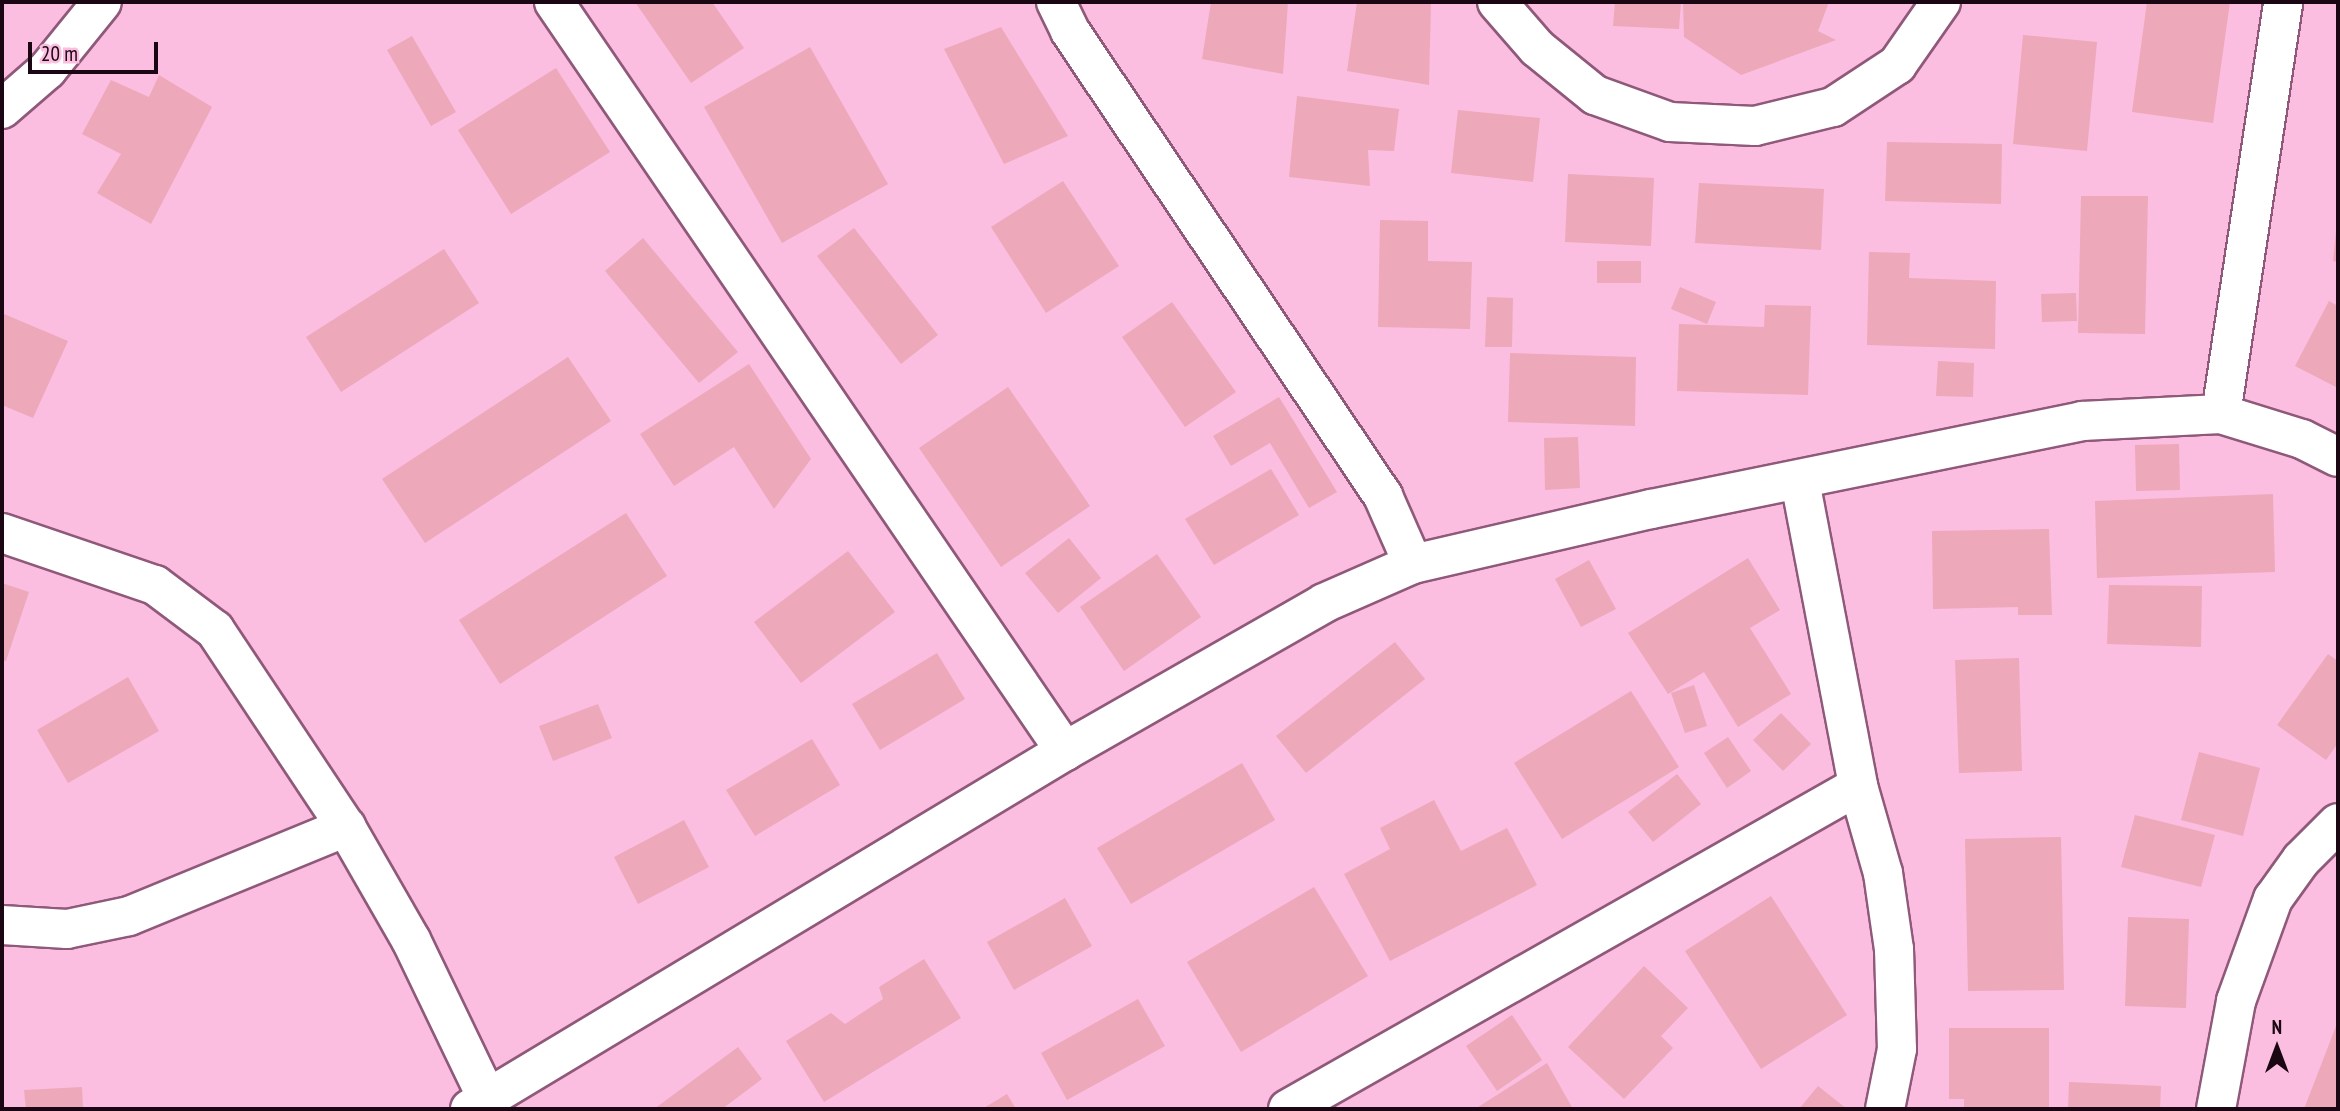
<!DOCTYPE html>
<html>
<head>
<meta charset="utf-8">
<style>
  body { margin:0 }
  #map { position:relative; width:2340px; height:1111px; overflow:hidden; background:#fbbee1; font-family:"PT Sans Narrow",sans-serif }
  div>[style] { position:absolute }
  .building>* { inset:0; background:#eda8b9 }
  .roads { filter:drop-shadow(2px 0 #8f5979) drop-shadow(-2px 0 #8f5979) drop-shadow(0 2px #8f5979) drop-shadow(0 -2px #8f5979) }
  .street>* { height:38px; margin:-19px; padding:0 19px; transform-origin:19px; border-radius:19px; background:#fff }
  .secondary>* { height:38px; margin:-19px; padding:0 19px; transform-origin:19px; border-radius:19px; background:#fff }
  span { translate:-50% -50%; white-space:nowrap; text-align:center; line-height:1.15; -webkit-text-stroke:5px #fbbee1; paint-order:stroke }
  .frame { position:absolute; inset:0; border:4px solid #1a0713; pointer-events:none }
  .north { position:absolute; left:2242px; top:1013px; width:70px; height:70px; -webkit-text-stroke:5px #fbbee1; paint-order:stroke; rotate:0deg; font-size:19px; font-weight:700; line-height:28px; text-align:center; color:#1a0713 }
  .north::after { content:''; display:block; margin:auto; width:24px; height:32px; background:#1a0713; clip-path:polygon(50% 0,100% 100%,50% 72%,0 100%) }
  .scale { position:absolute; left:28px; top:42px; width:130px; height:32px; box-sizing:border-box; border:4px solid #1a0713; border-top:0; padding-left:9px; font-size:21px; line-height:24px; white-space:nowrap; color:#1a0713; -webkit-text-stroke:5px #fbbee1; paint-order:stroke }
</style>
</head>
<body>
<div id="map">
  <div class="building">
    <div style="clip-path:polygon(635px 2px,712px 2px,744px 48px,691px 83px)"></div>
    <div style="clip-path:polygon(1211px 2px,1288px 2px,1283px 74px,1202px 59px)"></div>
    <div style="clip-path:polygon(1357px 2px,1431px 2px,1429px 85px,1347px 71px)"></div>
    <div style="clip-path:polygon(1615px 2px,1681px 2px,1679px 29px,1613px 26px)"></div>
    <div style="clip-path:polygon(1683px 2px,1829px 2px,1818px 31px,1836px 40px,1741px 75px,1684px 37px)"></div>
    <div style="clip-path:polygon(2147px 2px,2230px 2px,2213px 123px,2132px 112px)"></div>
    <div style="clip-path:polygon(1001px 27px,1068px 136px,1004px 164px,944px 49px)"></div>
    <div style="clip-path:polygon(2023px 35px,2097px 42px,2087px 151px,2013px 144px)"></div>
    <div style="clip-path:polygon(412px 36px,456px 112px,431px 126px,387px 50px)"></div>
    <div style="clip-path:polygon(810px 47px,888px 184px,782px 243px,704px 107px)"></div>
    <div style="clip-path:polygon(556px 68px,610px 152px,511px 214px,458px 130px)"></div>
    <div style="clip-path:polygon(159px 75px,212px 107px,151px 224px,97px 193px,121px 154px,82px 134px,111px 80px,149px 97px)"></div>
    <div style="clip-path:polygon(1297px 96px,1399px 109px,1394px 151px,1368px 150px,1370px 186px,1289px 177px)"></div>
    <div style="clip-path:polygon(1458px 110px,1540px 118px,1533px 182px,1451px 173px)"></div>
    <div style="clip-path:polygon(1887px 142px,2002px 144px,2001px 204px,1885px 201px)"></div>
    <div style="clip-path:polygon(1568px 174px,1654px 178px,1651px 246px,1565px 242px)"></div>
    <div style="clip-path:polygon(1063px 181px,1119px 266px,1046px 313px,991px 227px)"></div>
    <div style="clip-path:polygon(1699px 183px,1824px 189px,1821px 250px,1695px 243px)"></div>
    <div style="clip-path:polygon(2081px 196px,2148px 196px,2145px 334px,2078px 333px)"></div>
    <div style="clip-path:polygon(1380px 220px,1428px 221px,1428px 261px,1472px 262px,1470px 329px,1378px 327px)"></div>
    <div style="clip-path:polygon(854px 228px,938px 335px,901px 364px,817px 256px)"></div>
    <div style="clip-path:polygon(2336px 231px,2338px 231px,2338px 262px,2333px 261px)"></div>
    <div style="clip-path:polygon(643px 238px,738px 352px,699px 383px,605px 271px)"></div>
    <div style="clip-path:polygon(444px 249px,479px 303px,341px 392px,306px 337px)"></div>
    <div style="clip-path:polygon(1869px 252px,1910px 253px,1909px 278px,1996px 281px,1995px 349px,1867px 345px)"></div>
    <div style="clip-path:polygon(1597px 261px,1641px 261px,1641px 283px,1597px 283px)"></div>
    <div style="clip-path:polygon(1680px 287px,1716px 302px,1707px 324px,1671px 309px)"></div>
    <div style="clip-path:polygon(2076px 293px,2077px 321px,2042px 322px,2041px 294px)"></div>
    <div style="clip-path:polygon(1487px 297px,1513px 298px,1512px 347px,1485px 347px)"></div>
    <div style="clip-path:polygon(2329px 301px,2338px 306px,2338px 388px,2295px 366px)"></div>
    <div style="clip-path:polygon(1172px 302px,1236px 392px,1185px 427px,1122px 337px)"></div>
    <div style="clip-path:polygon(1765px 305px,1811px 306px,1808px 395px,1677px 391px,1679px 324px,1764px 327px)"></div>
    <div style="clip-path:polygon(4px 314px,68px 341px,33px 418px,2px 405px)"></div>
    <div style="clip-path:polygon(1510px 353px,1636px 357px,1635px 426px,1508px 422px)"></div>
    <div style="clip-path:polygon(568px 357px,611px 421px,425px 543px,382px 479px)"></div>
    <div style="clip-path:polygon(1938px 361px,1974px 363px,1973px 397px,1936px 396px)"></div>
    <div style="clip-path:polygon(749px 364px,811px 459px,774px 509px,734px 447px,674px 486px,640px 434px)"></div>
    <div style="clip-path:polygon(1008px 387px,1090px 506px,1001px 567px,919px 448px)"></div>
    <div style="clip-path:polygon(1279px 397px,1337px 492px,1309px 508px,1270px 443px,1231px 466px,1213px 436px)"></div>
    <div style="clip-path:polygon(1578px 437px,1580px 488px,1545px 490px,1544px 438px)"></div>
    <div style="clip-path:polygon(2179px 444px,2180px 490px,2136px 491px,2135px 445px)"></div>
    <div style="clip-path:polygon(1271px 469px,1299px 515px,1214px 565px,1185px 519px)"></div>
    <div style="clip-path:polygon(2273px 494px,2275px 572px,2097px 578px,2095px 501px)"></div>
    <div style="clip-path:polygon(626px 513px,667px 576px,500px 684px,459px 620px)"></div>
    <div style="clip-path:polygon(2049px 529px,2052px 615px,2018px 615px,2018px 607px,1933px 609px,1932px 531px)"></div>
    <div style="clip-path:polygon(1069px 538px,1101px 578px,1058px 613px,1025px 573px)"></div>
    <div style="clip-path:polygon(848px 551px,895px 612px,801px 683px,754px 622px)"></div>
    <div style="clip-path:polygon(1157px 554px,1201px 617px,1124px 671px,1080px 607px)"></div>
    <div style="clip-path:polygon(1748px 558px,1780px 610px,1750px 628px,1791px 694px,1738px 727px,1704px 672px,1668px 694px,1628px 633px)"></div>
    <div style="clip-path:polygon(1589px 560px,1616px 609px,1581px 627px,1555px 579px)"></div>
    <div style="clip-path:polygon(2px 583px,29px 592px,6px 661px,2px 660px)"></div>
    <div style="clip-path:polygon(2109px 585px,2202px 586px,2201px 647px,2107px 644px)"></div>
    <div style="clip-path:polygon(1395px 642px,1425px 679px,1306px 773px,1276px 736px)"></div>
    <div style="clip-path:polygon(937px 653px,965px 699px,880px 750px,852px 704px)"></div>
    <div style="clip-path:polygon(2328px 654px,2338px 661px,2338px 743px,2326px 760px,2277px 725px)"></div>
    <div style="clip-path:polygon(2019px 658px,2022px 771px,1959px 773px,1955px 660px)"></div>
    <div style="clip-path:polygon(128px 677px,159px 731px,68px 783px,37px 730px)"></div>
    <div style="clip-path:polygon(1694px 685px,1707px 726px,1685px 733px,1671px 693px)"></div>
    <div style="clip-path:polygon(1631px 691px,1679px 767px,1562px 839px,1514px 763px)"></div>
    <div style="clip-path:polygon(598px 704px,612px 738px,553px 761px,539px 726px)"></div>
    <div style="clip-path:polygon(1781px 713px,1811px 744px,1783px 771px,1753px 740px)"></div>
    <div style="clip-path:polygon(1728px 737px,1751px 771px,1727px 788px,1704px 753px)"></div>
    <div style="clip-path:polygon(812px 739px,840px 785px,755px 836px,726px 790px)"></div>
    <div style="clip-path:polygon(2199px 752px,2260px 768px,2243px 836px,2181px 820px)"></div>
    <div style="clip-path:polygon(1242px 763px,1275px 820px,1131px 904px,1097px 848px)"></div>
    <div style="clip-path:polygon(1677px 774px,1701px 804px,1653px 842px,1628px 812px)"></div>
    <div style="clip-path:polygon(1434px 800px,1461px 851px,1507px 828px,1537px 885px,1390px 961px,1344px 874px,1390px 849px,1380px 828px)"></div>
    <div style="clip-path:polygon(2135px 815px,2215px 835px,2201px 887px,2121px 867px)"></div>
    <div style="clip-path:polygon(684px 820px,709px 867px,638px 904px,614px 857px)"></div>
    <div style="clip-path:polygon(2061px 837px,2064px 990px,1968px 991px,1965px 839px)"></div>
    <div style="clip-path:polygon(1314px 887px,1368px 976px,1241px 1052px,1187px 962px)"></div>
    <div style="clip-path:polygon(1771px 896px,1847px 1015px,1761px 1069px,1685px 951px)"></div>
    <div style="clip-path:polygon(1065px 898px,1092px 946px,1014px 990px,987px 942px)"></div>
    <div style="clip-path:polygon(2128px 917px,2189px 919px,2186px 1008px,2125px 1006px)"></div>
    <div style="clip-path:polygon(924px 959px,961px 1018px,824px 1102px,786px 1041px,831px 1013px,845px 1024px,883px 999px,879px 987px)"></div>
    <div style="clip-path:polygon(1644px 966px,1688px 1008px,1661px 1036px,1673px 1048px,1624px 1099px,1568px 1047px)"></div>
    <div style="clip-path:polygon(1138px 999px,1165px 1046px,1067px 1100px,1041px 1053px)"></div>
    <div style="clip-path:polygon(1512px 1015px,1542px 1060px,1497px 1091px,1466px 1046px)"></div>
    <div style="clip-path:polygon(2338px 1021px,2338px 1109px,2304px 1109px)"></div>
    <div style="clip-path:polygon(1949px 1028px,2049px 1028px,2049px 1109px,1964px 1109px,1964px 1099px,1949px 1099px)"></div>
    <div style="clip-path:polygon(738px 1047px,762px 1079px,722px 1109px,654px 1109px)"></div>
    <div style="clip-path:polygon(1547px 1063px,1573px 1109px,1475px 1109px)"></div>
    <div style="clip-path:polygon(2069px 1082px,2161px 1086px,2160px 1109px,2068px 1109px)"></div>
    <div style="clip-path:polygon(1818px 1086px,1847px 1109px,1799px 1109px)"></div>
    <div style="clip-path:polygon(82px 1087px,83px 1109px,26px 1109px,24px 1090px)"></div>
    <div style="clip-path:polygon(1007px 1094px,1016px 1109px,982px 1109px)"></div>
  </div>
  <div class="roads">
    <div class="street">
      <div style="left:554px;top:2px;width:907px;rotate:55.7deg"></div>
      <div style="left:1056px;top:2px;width:32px;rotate:64deg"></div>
      <div style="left:1070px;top:31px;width:561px;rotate:56.05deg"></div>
      <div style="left:1383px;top:496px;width:74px;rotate:66.2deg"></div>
      <div style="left:1497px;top:2px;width:61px;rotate:49deg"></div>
      <div style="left:1537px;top:48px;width:75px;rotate:39deg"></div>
      <div style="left:1595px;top:95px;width:80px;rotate:19.8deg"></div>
      <div style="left:1670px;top:122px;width:85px;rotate:2.7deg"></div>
      <div style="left:1755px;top:126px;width:80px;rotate:-13.7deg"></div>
      <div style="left:1833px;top:107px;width:77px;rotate:-33.3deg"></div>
      <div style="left:1897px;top:65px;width:77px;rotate:-55.1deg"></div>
      <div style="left:2px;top:109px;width:60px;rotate:-40.9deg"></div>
      <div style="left:47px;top:70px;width:87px;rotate:-51deg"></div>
      <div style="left:2221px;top:414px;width:417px;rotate:-81.4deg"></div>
      <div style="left:1800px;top:481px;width:310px;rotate:79.2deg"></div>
      <div style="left:1858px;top:786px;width:91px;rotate:74deg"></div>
      <div style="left:1883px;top:873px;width:77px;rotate:81.8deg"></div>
      <div style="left:1894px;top:949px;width:100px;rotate:88.3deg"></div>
      <div style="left:1897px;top:1049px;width:61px;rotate:101.3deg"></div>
      <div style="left:2px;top:533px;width:162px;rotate:18.8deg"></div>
      <div style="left:155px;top:585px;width:75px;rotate:36.9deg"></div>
      <div style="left:215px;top:630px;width:237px;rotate:56.4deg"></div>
      <div style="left:346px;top:827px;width:130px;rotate:60.1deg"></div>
      <div style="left:411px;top:940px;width:175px;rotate:64.3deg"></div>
      <div style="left:2px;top:925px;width:65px;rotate:3.5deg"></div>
      <div style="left:67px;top:929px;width:63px;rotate:-11.8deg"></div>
      <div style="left:129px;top:916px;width:235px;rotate:-22.3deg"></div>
      <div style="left:1288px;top:1109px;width:655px;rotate:-29.54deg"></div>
      <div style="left:2216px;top:1109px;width:110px;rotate:-79.5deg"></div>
      <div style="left:2236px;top:1001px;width:109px;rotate:-70.1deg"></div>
      <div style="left:2273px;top:899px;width:48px;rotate:-54.3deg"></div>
      <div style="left:2301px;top:860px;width:52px;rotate:-45deg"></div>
    </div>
    <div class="secondary">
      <div style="left:470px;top:1109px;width:694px;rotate:-31.03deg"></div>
      <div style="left:1065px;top:751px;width:298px;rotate:-29.7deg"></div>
      <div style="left:1324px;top:603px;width:97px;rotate:-23.7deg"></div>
      <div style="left:1413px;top:564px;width:244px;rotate:-13deg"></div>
      <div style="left:1651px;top:509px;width:440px;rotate:-11.5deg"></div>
      <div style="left:2082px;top:421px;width:139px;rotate:-2.9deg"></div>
      <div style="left:2221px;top:414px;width:85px;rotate:17.2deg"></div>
      <div style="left:2302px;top:439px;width:40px;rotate:26.6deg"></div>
    </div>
  </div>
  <div class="frame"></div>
  <div class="north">N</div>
  <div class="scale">20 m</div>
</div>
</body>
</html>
